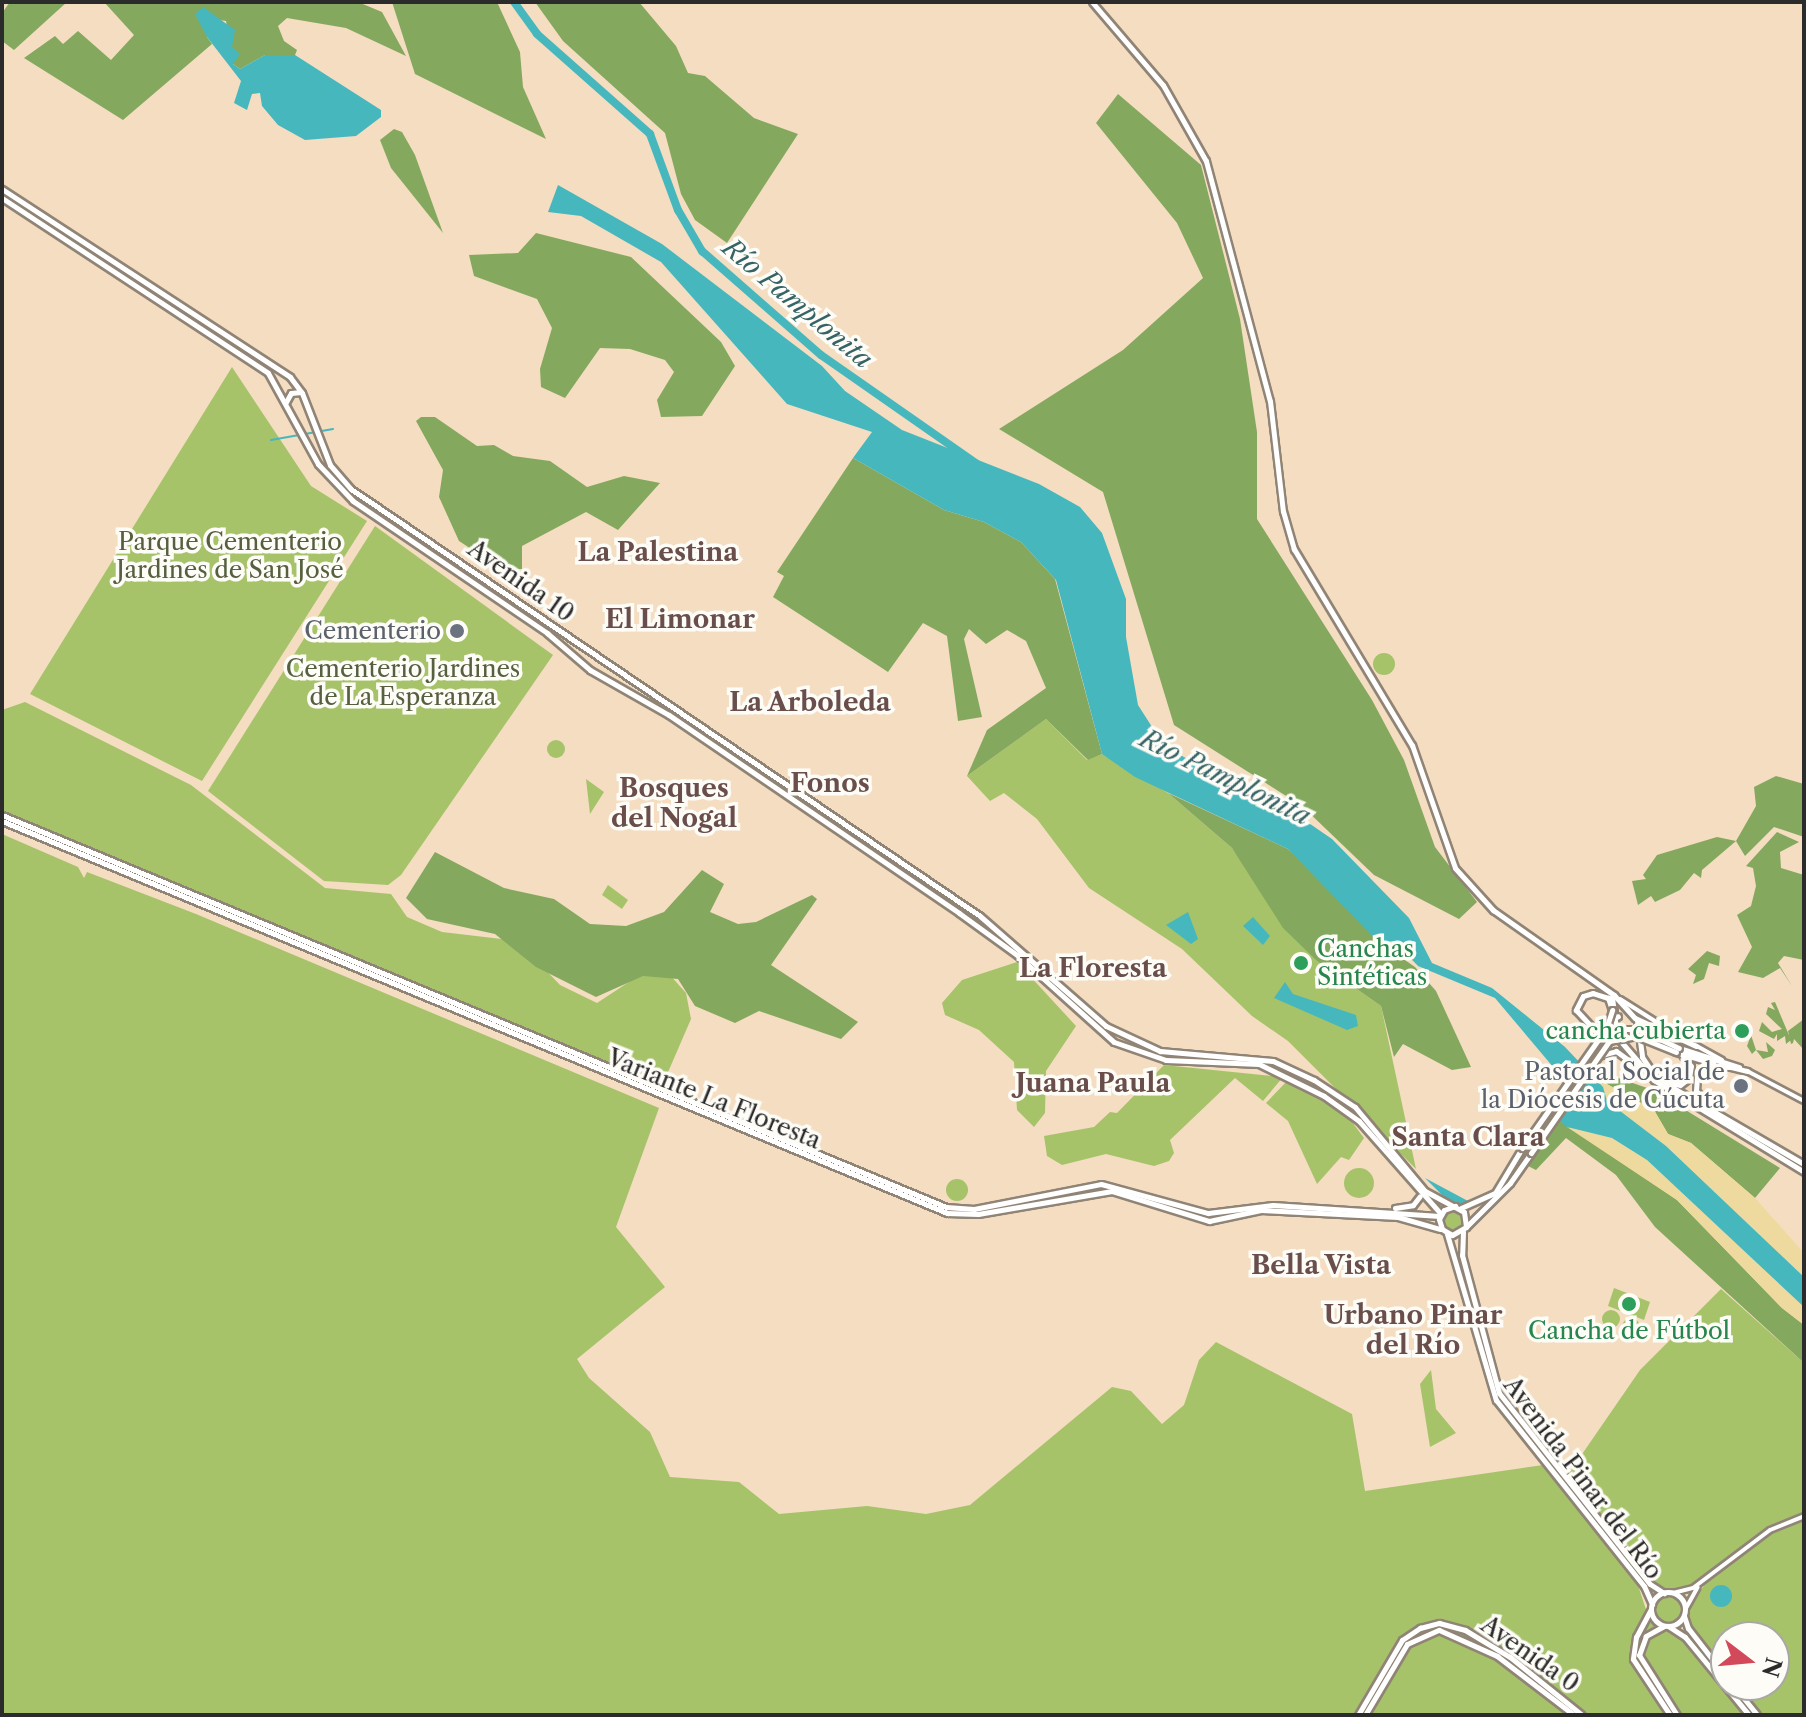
<!DOCTYPE html>
<html>
<head>
<meta charset="utf-8">
<style>
  body { margin:0 }
  #map { position:relative; width:1806px; height:1717px; overflow:hidden; background:#f4ddc1; font-family:"Libre Caslon Text",serif }
  div>[style] { position:absolute }
  .green>* { inset:0; background:#a6c36a }
  .round { border-radius:50% }
  .forest>* { inset:0; background:#84a95e }
  .sand>* { inset:0; background:#eeda9e }
  .water>* { inset:0; background:#47b7be }
  .stream>* { height:2px; margin:-1px; padding:0 1px; transform-origin:1px; border-radius:1px; background:#47b7be }
  .river>* { height:8px; margin:-4px; padding:0 4px; transform-origin:4px; border-radius:4px; background:#47b7be }
  .roads { filter:drop-shadow(2px 0 #908476) drop-shadow(-2px 0 #908476) drop-shadow(0 2px #908476) drop-shadow(0 -2px #908476) }
  .minor>* { height:4px; margin:-2px; padding:0 2px; transform-origin:2px; border-radius:2px; background:#fff }
  .major>* { height:5px; margin:-2.5px; padding:0 2.5px; transform-origin:2.5px; border-radius:2.5px; background:#fff }
  .major>.ring { margin:-2.5px; padding:0; box-sizing:content-box; background:none; border:5px solid #fff; border-radius:50% }
  .bridges { filter:drop-shadow(2px 0 #908476) drop-shadow(-2px 0 #908476) drop-shadow(0 2px #908476) drop-shadow(0 -2px #908476) }
  .major-bridge>* { height:5px; margin:-2.5px; padding:0 2.5px; transform-origin:2.5px; border-radius:2.5px; background:#fff }
  .dots>* { width:22px; height:22px; translate:-50% -50%; box-sizing:border-box; border:4px solid #fdfcf7; border-radius:50% }
  span { translate:-50% -50%; white-space:nowrap; text-align:center; line-height:1.15; -webkit-text-stroke:7px #fdfcf7; paint-order:stroke }
  .park-label { font-size:24px; color:#566041 }
  .street-label { font-size:24px; color:#2b2b2b }
  .worship-label { font-size:24px; color:#5b616d }
  .right { translate:-100% -50%; text-align:right }
  .leisure-label { font-size:24px; color:#27864d }
  .left { translate:0 -50%; text-align:left }
  .water-label { font-size:26px; color:#366366; font-style:italic }
  .neighbourhood-label { font-size:26px; color:#694e4b; font-weight:700 }
  .frame { position:absolute; inset:0; border:4px solid #2b2b2b; pointer-events:none }
  .north { position:absolute; left:1710px; top:1621px; width:80px; height:80px; box-sizing:border-box; background:#fdfcf7; border:2px solid #a9a8a5; border-radius:50%; rotate:106deg; font-size:22px; font-weight:700; line-height:32px; text-align:center; color:#2b2b2b }
  .north::after { content:''; display:block; margin:auto; width:28px; height:36px; background:#d1495b; clip-path:polygon(50% 0,100% 100%,50% 72%,0 100%) }
</style>
</head>
<body>
<div id="map">
  <div class="green">
    <div style="clip-path:polygon(232px 367px,311px 486px,367px 521px,202px 781px,30px 694px)"></div>
    <div style="clip-path:polygon(375px 526px,553px 655px,401px 875px,388px 885px,324px 881px,208px 791px)"></div>
    <div class="round" style="left:1373px;top:653px;width:22px;height:22px"></div>
    <div style="clip-path:polygon(25px 702px,191px 785px,325px 888px,391px 894px,407px 917px,442px 932px,518px 941px,560px 985px,597px 1003px,638px 976px,669px 974px,686px 993px,691px 1019px,662px 1086px,2px 813px,2px 710px)"></div>
    <div style="clip-path:polygon(1046px 719px,1087px 760px,1102px 754px,1168px 793px,1232px 848px,1317px 961px,1381px 1006px,1416px 1169px,1288px 1041px,1252px 1016px,1182px 949px,1089px 888px,1037px 819px,1004px 793px,990px 801px,967px 776px)"></div>
    <div class="round" style="left:547px;top:740px;width:18px;height:18px"></div>
    <div style="clip-path:polygon(586px 779px,604px 792px,590px 814px)"></div>
    <div style="clip-path:polygon(2px 834px,78px 867px,84px 878px,87px 872px,196px 914px,659px 1108px,616px 1227px,665px 1287px,577px 1359px,589px 1378px,650px 1432px,670px 1477px,739px 1482px,779px 1514px,867px 1506px,926px 1514px,970px 1505px,1112px 1387px,1131px 1391px,1162px 1424px,1184px 1405px,1199px 1360px,1216px 1342px,1352px 1414px,1365px 1491px,1543px 1465px,1638px 1585px,1650px 1622px,1685px 1641px,1746px 1715px,2px 1715px)"></div>
    <div style="clip-path:polygon(608px 885px,628px 900px,622px 909px,602px 895px)"></div>
    <div style="clip-path:polygon(1017px 962px,1076px 1026px,1046px 1071px,1045px 1113px,1034px 1127px,1017px 1110px,1014px 1062px,979px 1030px,945px 1015px,942px 1003px,962px 980px)"></div>
    <div style="clip-path:polygon(1164px 1065px,1283px 1077px,1263px 1101px,1235px 1078px,1170px 1140px,1174px 1153px,1169px 1161px,1154px 1166px,1106px 1154px,1062px 1165px,1047px 1156px,1044px 1136px,1094px 1127px,1110px 1112px,1117px 1113px)"></div>
    <div style="clip-path:polygon(1289px 1079px,1349px 1118px,1364px 1138px,1349px 1160px,1341px 1157px,1317px 1184px,1288px 1121px,1266px 1103px)"></div>
    <div class="round" style="left:1344px;top:1168px;width:30px;height:30px"></div>
    <div class="round" style="left:946px;top:1179px;width:22px;height:22px"></div>
    <div class="round" style="left:1442px;top:1209px;width:22px;height:22px"></div>
    <div style="clip-path:polygon(1614px 1288px,1650px 1302px,1644px 1320px,1608px 1306px)"></div>
    <div style="clip-path:polygon(1721px 1289px,1804px 1363px,1804px 1513px,1759px 1533px,1695px 1583px,1669px 1591px,1651px 1581px,1567px 1476px,1640px 1370px)"></div>
    <div class="round" style="left:1602px;top:1310px;width:18px;height:18px"></div>
    <div class="round" style="left:1622px;top:1318px;width:18px;height:18px"></div>
    <div style="clip-path:polygon(1431px 1370px,1436px 1409px,1456px 1433px,1430px 1447px,1420px 1384px)"></div>
    <div style="clip-path:polygon(1804px 1518px,1804px 1715px,1759px 1715px,1735px 1685px,1774px 1685px,1774px 1637px,1726px 1637px,1726px 1674px,1691px 1629px,1687px 1609px,1710px 1577px,1766px 1535px)"></div>
    <div class="round" style="left:1655px;top:1596px;width:26px;height:26px"></div>
  </div>
  <div class="forest">
    <div style="clip-path:polygon(10px 2px,67px 2px,14px 50px,2px 41px,2px 13px)"></div>
    <div style="clip-path:polygon(104px 2px,358px 2px,382px 12px,406px 56px,346px 28px,287px 18px,278px 26px,284px 41px,297px 50px,295px 55px,265px 55px,240px 69px,233px 64px,226px 21px,213px 19px,207px 37px,212px 44px,123px 120px,24px 58px,55px 36px,63px 44px,78px 31px,111px 60px,134px 35px)"></div>
    <div style="clip-path:polygon(392px 2px,497px 2px,520px 52px,523px 87px,546px 139px,415px 74px)"></div>
    <div style="clip-path:polygon(535px 2px,639px 2px,676px 46px,688px 73px,705px 76px,754px 118px,798px 134px,727px 243px,695px 220px,681px 194px,665px 133px,563px 41px)"></div>
    <div style="clip-path:polygon(1118px 94px,1201px 165px,1240px 319px,1257px 432px,1257px 519px,1372px 700px,1404px 760px,1435px 847px,1477px 902px,1459px 919px,1374px 875px,1302px 806px,1174px 725px,1103px 492px,999px 429px,1123px 350px,1203px 278px,1177px 223px,1096px 123px)"></div>
    <div style="clip-path:polygon(394px 129px,402px 132px,415px 155px,443px 233px,391px 168px,380px 140px)"></div>
    <div style="clip-path:polygon(536px 233px,631px 257px,721px 342px,735px 366px,702px 416px,661px 417px,657px 400px,674px 372px,665px 360px,630px 349px,600px 348px,565px 398px,541px 387px,540px 369px,552px 328px,537px 299px,474px 276px,469px 255px,518px 253px)"></div>
    <div style="clip-path:polygon(421px 417px,435px 417px,477px 446px,494px 445px,513px 456px,550px 461px,587px 487px,624px 476px,660px 483px,618px 530px,586px 512px,522px 546px,522px 569px,502px 569px,459px 541px,439px 497px,443px 470px,416px 421px)"></div>
    <div style="clip-path:polygon(853px 458px,944px 510px,984px 522px,1021px 542px,1055px 579px,1102px 754px,1088px 760px,1046px 719px,967px 776px,987px 730px,1046px 688px,1026px 641px,1007px 630px,986px 644px,969px 629px,964px 639px,982px 717px,958px 721px,947px 636px,923px 623px,888px 672px,773px 597px,784px 576px,777px 572px)"></div>
    <div style="clip-path:polygon(1776px 776px,1804px 784px,1804px 837px,1774px 827px,1745px 856px,1736px 841px,1702px 870px,1701px 878px,1694px 873px,1680px 890px,1655px 902px,1651px 896px,1638px 905px,1632px 881px,1646px 879px,1643px 875px,1657px 855px,1717px 837px,1736px 841px,1756px 806px,1754px 787px)"></div>
    <div style="clip-path:polygon(1168px 793px,1288px 849px,1317px 875px,1382px 944px,1415px 967px,1436px 991px,1471px 1067px,1452px 1070px,1403px 1044px,1394px 1057px,1381px 1006px,1317px 961px,1283px 928px,1232px 848px)"></div>
    <div style="clip-path:polygon(1777px 832px,1799px 842px,1780px 852px,1781px 868px,1804px 875px,1804px 960px,1784px 956px,1778px 963px,1792px 986px,1780px 968px,1763px 978px,1738px 972px,1752px 947px,1737px 915px,1751px 906px,1756px 886px,1753px 868px,1746px 866px)"></div>
    <div style="clip-path:polygon(435px 852px,504px 888px,554px 899px,590px 924px,626px 926px,664px 912px,702px 870px,724px 884px,710px 912px,738px 924px,756px 922px,812px 895px,817px 899px,771px 965px,858px 1022px,841px 1039px,759px 1011px,735px 1023px,695px 1006px,678px 979px,643px 976px,596px 997px,536px 967px,495px 934px,427px 919px,406px 898px)"></div>
    <div style="clip-path:polygon(1707px 951px,1720px 956px,1719px 966px,1709px 963px,1704px 979px,1693px 984px,1696px 975px,1688px 969px)"></div>
    <div style="clip-path:polygon(1775px 1002px,1791px 1040px,1786px 1044px,1785px 1036px,1777px 1041px,1777px 1034px,1774px 1039px,1759px 1031px,1762px 1022px,1772px 1032px,1782px 1029px,1766px 1014px,1768px 1007px,1775px 1010px,1771px 1003px)"></div>
    <div style="clip-path:polygon(1804px 1019px,1804px 1050px,1794px 1039px,1793px 1043px,1791px 1044px,1788px 1031px)"></div>
    <div style="clip-path:polygon(1751px 1035px,1756px 1050px,1768px 1052px,1766px 1042px,1775px 1050px,1772px 1056px,1763px 1059px,1756px 1050px,1752px 1054px,1747px 1046px)"></div>
    <div style="clip-path:polygon(1595px 1070px,1653px 1090px,1780px 1168px,1755px 1198px,1691px 1143px,1668px 1134px,1654px 1110px,1596px 1078px)"></div>
    <div style="clip-path:polygon(1560px 1121px,1677px 1200px,1782px 1308px,1804px 1325px,1804px 1363px,1655px 1227px,1616px 1175px,1566px 1138px,1536px 1170px,1528px 1166px)"></div>
  </div>
  <div class="sand">
    <div style="clip-path:polygon(1596px 1078px,1654px 1110px,1668px 1134px,1691px 1143px,1755px 1198px,1804px 1253px,1804px 1277px,1666px 1146px,1607px 1101px)"></div>
    <div style="clip-path:polygon(1567px 1127px,1612px 1138px,1647px 1160px,1804px 1307px,1804px 1325px,1782px 1308px,1677px 1200px)"></div>
  </div>
  <div class="water">
    <div style="clip-path:polygon(203px 7px,235px 30px,232px 47px,240px 54px,233px 64px,240px 69px,265px 55px,295px 55px,381px 110px,381px 117px,356px 136px,305px 140px,278px 125px,262px 106px,260px 93px,252px 94px,247px 110px,234px 103px,241px 81px,207px 37px,195px 14px)"></div>
    <div style="clip-path:polygon(558px 185px,662px 244px,822px 366px,845px 391px,902px 430px,1039px 484px,1080px 507px,1102px 533px,1126px 599px,1126px 637px,1138px 705px,1154px 730px,1178px 754px,1239px 785px,1259px 789px,1332px 839px,1409px 918px,1432px 963px,1492px 988px,1565px 1047px,1603px 1087px,1607px 1101px,1666px 1146px,1804px 1277px,1804px 1307px,1647px 1160px,1612px 1138px,1567px 1127px,1548px 1112px,1546px 1102px,1560px 1104px,1570px 1087px,1495px 998px,1418px 966px,1394px 941px,1379px 943px,1288px 849px,1135px 777px,1102px 754px,1056px 580px,1021px 542px,984px 522px,944px 510px,853px 458px,872px 432px,787px 404px,661px 262px,581px 216px,548px 212px)"></div>
    <div style="clip-path:polygon(1188px 912px,1198px 939px,1191px 944px,1166px 925px)"></div>
    <div style="clip-path:polygon(1253px 917px,1270px 936px,1263px 945px,1243px 926px)"></div>
    <div style="clip-path:polygon(1285px 982px,1293px 994px,1356px 1015px,1358px 1026px,1347px 1030px,1274px 998px)"></div>
    <div style="clip-path:polygon(1425px 1178px,1468px 1201px,1463px 1205px,1446px 1199px)"></div>
    <div class="round" style="left:1710px;top:1585px;width:22px;height:22px"></div>
  </div>
  <div class="stream">
    <div style="left:271px;top:440px;width:63px;rotate:-10.1deg"></div>
  </div>
  <div class="river">
    <div style="left:514px;top:2px;width:39px;rotate:54deg"></div>
    <div style="left:537px;top:34px;width:151px;rotate:41.5deg"></div>
    <div style="left:650px;top:134px;width:81px;rotate:69.8deg"></div>
    <div style="left:678px;top:210px;width:48px;rotate:59.7deg"></div>
    <div style="left:702px;top:251px;width:158px;rotate:41.2deg"></div>
    <div style="left:821px;top:355px;width:190px;rotate:34.9deg"></div>
  </div>
  <div class="roads">
    <div class="minor">
      <div style="left:1620px;top:999px;width:67px;rotate:32.3deg"></div>
      <div style="left:1695px;top:1045px;width:31px;rotate:29deg"></div>
      <div style="left:1747px;top:1071px;width:64px;rotate:27.8deg"></div>
      <div style="left:1673px;top:1593px;width:21px;rotate:-14deg"></div>
      <div style="left:1693px;top:1588px;width:96px;rotate:-37deg"></div>
      <div style="left:1770px;top:1530px;width:37px;rotate:-22deg"></div>
      <div style="left:1685px;top:1610px;width:26px;rotate:-61deg"></div>
    </div>
    <div class="major">
      <div style="left:1092px;top:2px;width:109px;rotate:49.5deg"></div>
      <div style="left:1163px;top:85px;width:87px;rotate:60.5deg"></div>
      <div style="left:1206px;top:161px;width:248px;rotate:75.1deg"></div>
      <div style="left:1270px;top:401px;width:111px;rotate:83.3deg"></div>
      <div style="left:1283px;top:511px;width:40px;rotate:74deg"></div>
      <div style="left:1294px;top:549px;width:229px;rotate:59deg"></div>
      <div style="left:1412px;top:745px;width:130px;rotate:70.7deg"></div>
      <div style="left:1455px;top:868px;width:57px;rotate:47.9deg"></div>
      <div style="left:1493px;top:910px;width:148px;rotate:35.1deg"></div>
      <div style="left:1614px;top:995px;width:31px;rotate:48deg"></div>
      <div style="left:1635px;top:1018px;width:67px;rotate:24.7deg"></div>
      <div style="left:2px;top:189px;width:344px;rotate:33.1deg"></div>
      <div style="left:290px;top:377px;width:20px;rotate:53deg"></div>
      <div style="left:302px;top:393px;width:77px;rotate:68.7deg"></div>
      <div style="left:330px;top:465px;width:32px;rotate:49deg"></div>
      <div style="left:351px;top:489px;width:760px;rotate:34.17deg"></div>
      <div style="left:980px;top:916px;width:167px;rotate:41.1deg"></div>
      <div style="left:1106px;top:1026px;width:60px;rotate:24.8deg"></div>
      <div style="left:1160px;top:1051px;width:113px;rotate:5.1deg"></div>
      <div style="left:1273px;top:1061px;width:45px;rotate:24.9deg"></div>
      <div style="left:1314px;top:1080px;width:49px;rotate:33.4deg"></div>
      <div style="left:1355px;top:1107px;width:109px;rotate:50.2deg"></div>
      <div style="left:1425px;top:1191px;width:44px;rotate:28.3deg"></div>
      <div style="left:1464px;top:1212px;width:15px;rotate:82deg"></div>
      <div style="left:1466px;top:1227px;width:16px;rotate:150deg"></div>
      <div style="left:1452px;top:1235px;width:12px;rotate:-149deg"></div>
      <div style="left:1442px;top:1229px;width:10px;rotate:-107deg"></div>
      <div style="left:1439px;top:1219px;width:10px;rotate:-61deg"></div>
      <div style="left:1444px;top:1210px;width:12px;rotate:-20deg"></div>
      <div style="left:2px;top:198px;width:318px;rotate:33.3deg"></div>
      <div style="left:268px;top:373px;width:104px;rotate:61.2deg"></div>
      <div style="left:318px;top:464px;width:51px;rotate:46.6deg"></div>
      <div style="left:353px;top:501px;width:235px;rotate:34.2deg"></div>
      <div style="left:547px;top:633px;width:57px;rotate:40.7deg"></div>
      <div style="left:590px;top:670px;width:91px;rotate:29.7deg"></div>
      <div style="left:669px;top:715px;width:351px;rotate:34.3deg"></div>
      <div style="left:959px;top:913px;width:72px;rotate:35.9deg"></div>
      <div style="left:1017px;top:955px;width:130px;rotate:41.9deg"></div>
      <div style="left:1114px;top:1042px;width:55px;rotate:19.1deg"></div>
      <div style="left:1166px;top:1060px;width:93px;rotate:2.5deg"></div>
      <div style="left:1259px;top:1064px;width:72px;rotate:26.2deg"></div>
      <div style="left:1324px;top:1096px;width:43px;rotate:35.5deg"></div>
      <div style="left:1359px;top:1121px;width:124px;rotate:48.6deg"></div>
      <div style="left:286px;top:402px;width:10px;rotate:-61deg"></div>
      <div style="left:291px;top:393px;width:10px;rotate:-6deg"></div>
      <div style="left:2px;top:815px;width:1022px;rotate:22.55deg"></div>
      <div style="left:946px;top:1207px;width:28px;rotate:4deg"></div>
      <div style="left:974px;top:1209px;width:129px;rotate:-11.1deg"></div>
      <div style="left:1101px;top:1184px;width:111px;rotate:15.2deg"></div>
      <div style="left:1208px;top:1213px;width:65px;rotate:-7deg"></div>
      <div style="left:1273px;top:1205px;width:167px;rotate:3.8deg"></div>
      <div style="left:2px;top:821px;width:1023px;rotate:22.53deg"></div>
      <div style="left:947px;top:1213px;width:31px;rotate:2deg"></div>
      <div style="left:978px;top:1214px;width:136px;rotate:-9.7deg"></div>
      <div style="left:1112px;top:1191px;width:102px;rotate:17.2deg"></div>
      <div style="left:1209px;top:1221px;width:53px;rotate:-11.9deg"></div>
      <div style="left:1261px;top:1210px;width:137px;rotate:2.9deg"></div>
      <div style="left:1398px;top:1217px;width:44px;rotate:15.9deg"></div>
      <div style="left:1612px;top:997px;width:40px;rotate:82.9deg"></div>
      <div style="left:1617px;top:1037px;width:57px;rotate:49.3deg"></div>
      <div style="left:1654px;top:1080px;width:176px;rotate:31.5deg"></div>
      <div style="left:1612px;top:1010px;width:13px;rotate:-108deg"></div>
      <div style="left:1608px;top:998px;width:16px;rotate:-162deg"></div>
      <div style="left:1593px;top:993px;width:10px;rotate:163deg"></div>
      <div style="left:1583px;top:996px;width:16px;rotate:117deg"></div>
      <div style="left:1576px;top:1010px;width:26px;rotate:47deg"></div>
      <div style="left:1594px;top:1029px;width:27px;rotate:-28deg"></div>
      <div style="left:1637px;top:1020px;width:37px;rotate:82deg"></div>
      <div style="left:1642px;top:1057px;width:25px;rotate:56deg"></div>
      <div style="left:1656px;top:1078px;width:171px;rotate:30.2deg"></div>
      <div style="left:1679px;top:1048px;width:63px;rotate:17.6deg"></div>
      <div style="left:1676px;top:1052px;width:39px;rotate:17deg"></div>
      <div style="left:1594px;top:1057px;width:23px;rotate:-15deg"></div>
      <div style="left:1616px;top:1051px;width:27px;rotate:36deg"></div>
      <div style="left:1727px;top:1066px;width:21px;rotate:14deg"></div>
      <div style="left:1668px;top:1083px;width:12px;rotate:9deg"></div>
      <div style="left:1680px;top:1085px;width:11px;rotate:-38deg"></div>
      <div style="left:1689px;top:1078px;width:12px;rotate:-81deg"></div>
      <div style="left:1691px;top:1066px;width:13px;rotate:-129deg"></div>
      <div style="left:1710px;top:1108px;width:22px;rotate:-129deg"></div>
      <div style="left:1696px;top:1091px;width:14px;rotate:-86deg"></div>
      <div style="left:1697px;top:1077px;width:16px;rotate:-43deg"></div>
      <div style="left:1709px;top:1066px;width:21px;rotate:3deg"></div>
      <div style="left:1395px;top:1208px;width:18px;rotate:-9deg"></div>
      <div style="left:1413px;top:1205px;width:11px;rotate:-52deg"></div>
      <div style="left:1461px;top:1208px;width:37px;rotate:-24deg"></div>
      <div style="left:1495px;top:1193px;width:52px;rotate:-59deg"></div>
      <div style="left:1466px;top:1227px;width:62px;rotate:-45deg"></div>
      <div style="left:1510px;top:1183px;width:37px;rotate:-55deg"></div>
      <div style="left:1463px;top:1232px;width:23px;rotate:92deg"></div>
      <div style="left:1462px;top:1255px;width:143px;rotate:75deg"></div>
      <div style="left:1499px;top:1393px;width:243px;rotate:51.7deg"></div>
      <div style="left:1650px;top:1584px;width:17px;rotate:33deg"></div>
      <div style="left:1447px;top:1234px;width:173px;rotate:73.6deg"></div>
      <div style="left:1496px;top:1400px;width:238px;rotate:51.5deg"></div>
      <div style="left:1644px;top:1586px;width:20px;rotate:66deg"></div>
      <div class="ring" style="left:1651px;top:1592px;width:29px;height:29px"></div>
      <div style="left:1651px;top:1609px;width:32px;rotate:118deg"></div>
      <div style="left:1636px;top:1637px;width:22px;rotate:98deg"></div>
      <div style="left:1633px;top:1659px;width:67px;rotate:56.5deg"></div>
      <div style="left:1684px;top:1616px;width:13px;rotate:72deg"></div>
      <div style="left:1688px;top:1628px;width:62px;rotate:52.2deg"></div>
      <div style="left:1664px;top:1626px;width:21px;rotate:151deg"></div>
      <div style="left:1646px;top:1636px;width:20px;rotate:110deg"></div>
      <div style="left:1639px;top:1655px;width:71px;rotate:57.7deg"></div>
      <div style="left:1668px;top:1626px;width:20px;rotate:33deg"></div>
      <div style="left:1685px;top:1637px;width:101px;rotate:50.6deg"></div>
      <div style="left:1733px;top:1685px;width:38px;rotate:51deg"></div>
      <div style="left:1358px;top:1715px;width:87px;rotate:-59.6deg"></div>
      <div style="left:1402px;top:1640px;width:22px;rotate:-34deg"></div>
      <div style="left:1420px;top:1628px;width:20px;rotate:-15deg"></div>
      <div style="left:1439px;top:1623px;width:27px;rotate:15deg"></div>
      <div style="left:1465px;top:1630px;width:52px;rotate:31deg"></div>
      <div style="left:1510px;top:1657px;width:92px;rotate:38.9deg"></div>
      <div style="left:1365px;top:1715px;width:82px;rotate:-59.4deg"></div>
      <div style="left:1407px;top:1644px;width:35px;rotate:-24deg"></div>
      <div style="left:1439px;top:1630px;width:64px;rotate:24.1deg"></div>
      <div style="left:1497px;top:1656px;width:97px;rotate:37.5deg"></div>
    </div>
  </div>
  <div class="bridges">
    <div class="major-bridge">
      <div style="left:1606px;top:1029px;width:20px;rotate:-72deg"></div>
      <div style="left:1522px;top:1148px;width:136px;rotate:-54.9deg"></div>
      <div style="left:1600px;top:1037px;width:21px;rotate:-23deg"></div>
      <div style="left:1619px;top:1029px;width:19px"></div>
      <div style="left:1638px;top:1029px;width:45px;rotate:24.9deg"></div>
      <div style="left:1531px;top:1153px;width:136px;rotate:-55.1deg"></div>
      <div style="left:1609px;top:1041px;width:27px;rotate:-10deg"></div>
      <div style="left:1636px;top:1036px;width:43px;rotate:21.8deg"></div>
    </div>
  </div>
  <div class="dots">
    <div style="left:457px;top:631px;background:#6b7280"></div>
    <div style="left:1301px;top:963px;background:#2e9e5b"></div>
    <div style="left:1742px;top:1031px;background:#2e9e5b"></div>
    <div style="left:1741px;top:1086px;background:#6b7280"></div>
    <div style="left:1629px;top:1304px;background:#2e9e5b"></div>
  </div>
  <div class="park-label">
    <span style="left:230px;top:556px">Parque Cementerio<br>Jardines de San José</span>
    <span style="left:403px;top:683px">Cementerio Jardines<br>de La Esperanza</span>
  </div>
  <div class="street-label">
    <span style="left:521px;top:581px;rotate:35deg">Avenida 10</span>
    <span style="left:714px;top:1099px;rotate:22deg">Variante La Floresta</span>
    <span style="left:1583px;top:1478px;rotate:53deg">Avenida Pinar del Río</span>
    <span style="left:1530px;top:1654px;rotate:35deg">Avenida 0</span>
  </div>
  <div class="worship-label">
    <span class="right" style="left:441px;top:631px">Cementerio</span>
    <span class="right" style="left:1725px;top:1086px">Pastoral Social de<br>la Diócesis de Cúcuta</span>
  </div>
  <div class="leisure-label">
    <span class="left" style="left:1317px;top:963px">Canchas<br>Sintéticas</span>
    <span class="right" style="left:1726px;top:1031px">cancha cubierta</span>
    <span style="left:1629px;top:1331px">Cancha de Fútbol</span>
  </div>
  <div class="water-label">
    <span style="left:797px;top:304px;rotate:40deg">Río Pamplonita</span>
    <span style="left:1225px;top:778px;rotate:26deg">Río Pamplonita</span>
  </div>
  <div class="neighbourhood-label">
    <span style="left:658px;top:553px">La Palestina</span>
    <span style="left:680px;top:620px">El Limonar</span>
    <span style="left:810px;top:703px">La Arboleda</span>
    <span style="left:830px;top:784px">Fonos</span>
    <span style="left:674px;top:804px">Bosques<br>del Nogal</span>
    <span style="left:1093px;top:969px">La Floresta</span>
    <span style="left:1093px;top:1084px">Juana Paula</span>
    <span style="left:1468px;top:1138px">Santa Clara</span>
    <span style="left:1321px;top:1266px">Bella Vista</span>
    <span style="left:1413px;top:1331px">Urbano Pinar<br>del Río</span>
  </div>
  <div class="frame"></div>
  <div class="north">N</div>
</div>
</body>
</html>
